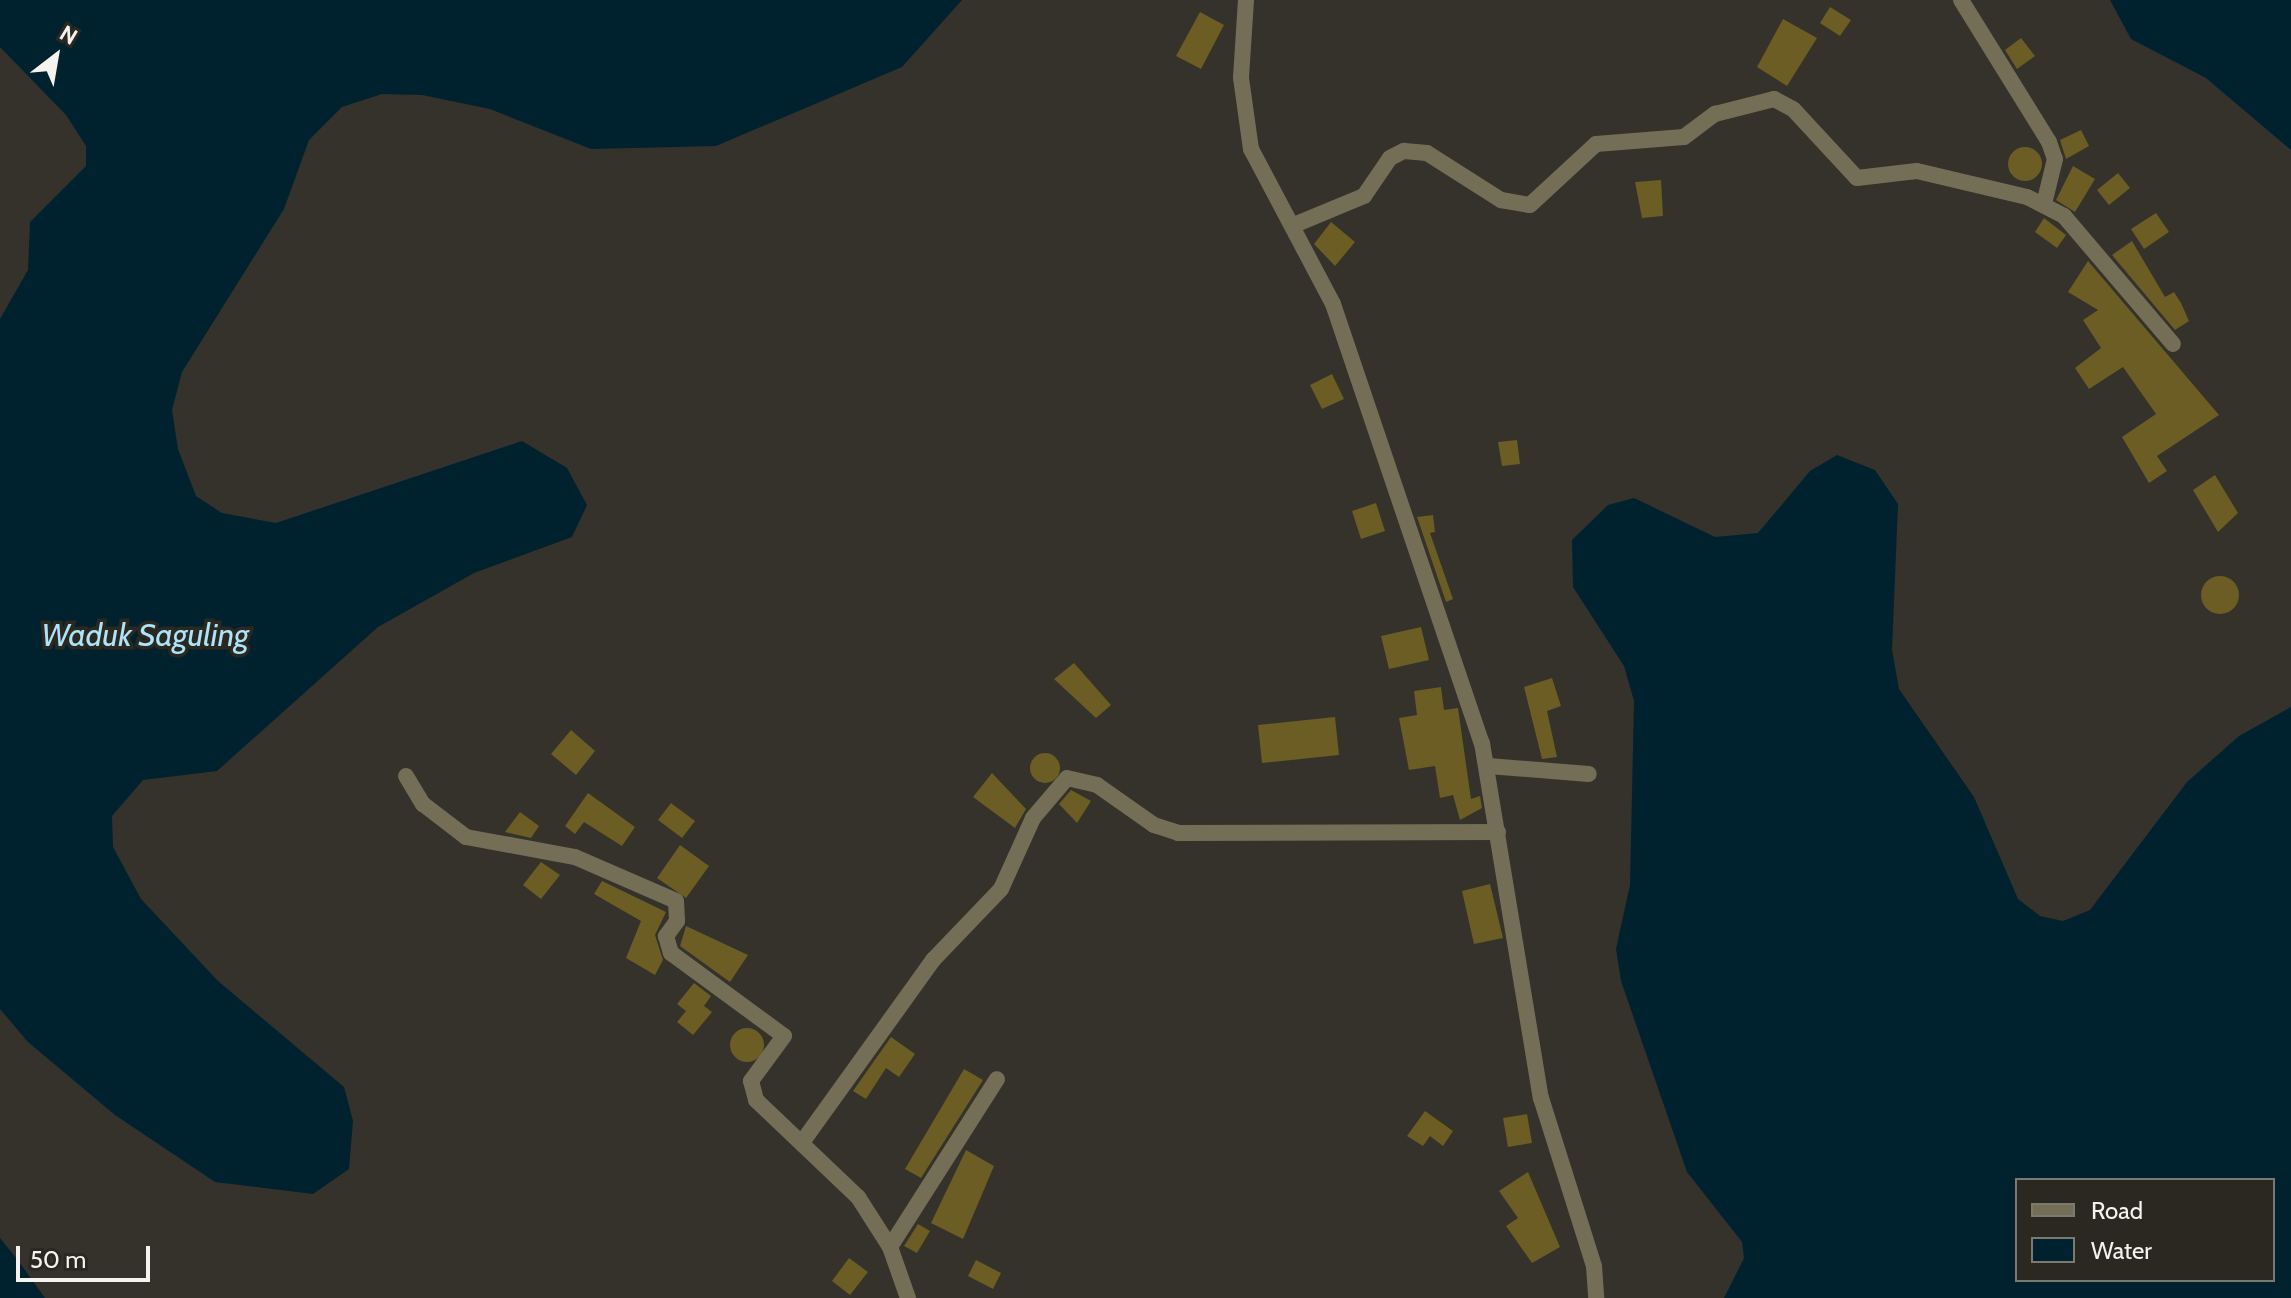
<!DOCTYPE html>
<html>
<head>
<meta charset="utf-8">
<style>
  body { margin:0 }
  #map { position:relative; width:2291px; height:1298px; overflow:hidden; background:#34322a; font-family:Cabin,sans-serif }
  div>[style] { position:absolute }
  .water>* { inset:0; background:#00222e }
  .building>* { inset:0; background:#6b5d23 }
  .round { border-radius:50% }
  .street>* { height:16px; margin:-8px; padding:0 8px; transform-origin:8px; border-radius:8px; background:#756e57 }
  span { translate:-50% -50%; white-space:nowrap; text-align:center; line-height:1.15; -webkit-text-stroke:7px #2a2820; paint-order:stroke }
  .water-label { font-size:32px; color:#ace4fa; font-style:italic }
  .legend { position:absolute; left:2015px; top:1178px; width:260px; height:104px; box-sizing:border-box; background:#2a2820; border:2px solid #7b7972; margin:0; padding:10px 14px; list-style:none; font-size:24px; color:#f5f3ee }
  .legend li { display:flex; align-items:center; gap:16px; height:40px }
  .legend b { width:40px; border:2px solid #7b7972 }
  .north { position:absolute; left:16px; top:16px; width:80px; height:80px; -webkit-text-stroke:6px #2a2820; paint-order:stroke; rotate:31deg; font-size:22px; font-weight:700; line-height:32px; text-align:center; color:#f5f3ee }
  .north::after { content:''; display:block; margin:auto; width:28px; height:36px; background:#f5f3ee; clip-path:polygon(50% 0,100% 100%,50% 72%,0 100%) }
  .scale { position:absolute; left:16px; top:1246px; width:134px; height:36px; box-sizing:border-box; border:4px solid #f5f3ee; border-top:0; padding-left:10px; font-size:24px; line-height:28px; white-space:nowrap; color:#f5f3ee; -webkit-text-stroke:6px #2a2820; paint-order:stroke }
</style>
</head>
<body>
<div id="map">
  <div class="water">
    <div style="clip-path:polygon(0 0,962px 0,902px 67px,716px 146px,591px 149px,490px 109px,422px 95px,382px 94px,342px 107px,309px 140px,284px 209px,182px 372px,172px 410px,178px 449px,196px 496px,222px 513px,276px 523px,522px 441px,567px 468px,587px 505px,572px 537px,474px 573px,378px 627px,217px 771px,143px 780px,112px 816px,113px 847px,141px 899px,218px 981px,344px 1087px,353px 1121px,349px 1169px,313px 1194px,215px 1182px,115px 1115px,28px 1042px,0 1009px,0 319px,28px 270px,30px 222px,86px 166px,86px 146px,66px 115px,0 47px)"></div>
    <div style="clip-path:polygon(2110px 0,2291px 0,2291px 150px,2206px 78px,2131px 39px)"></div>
    <div style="clip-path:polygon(evenodd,1837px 455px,1875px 470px,1898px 504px,1892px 650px,1899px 689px,1974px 797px,2018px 899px,2040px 916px,2063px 921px,2090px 910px,2187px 782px,2239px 736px,2291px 707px,2291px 1298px,1724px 1298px,1744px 1258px,1742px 1242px,1687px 1172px,1621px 981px,1616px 949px,1630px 885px,1634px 701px,1624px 666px,1573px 587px,1572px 540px,1608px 505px,1634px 498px,1715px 537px,1758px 533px,1810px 471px,1837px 455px,2017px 1180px,2273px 1180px,2273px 1280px,2017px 1280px,2017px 1180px)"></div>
    <div style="clip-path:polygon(0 1238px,20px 1263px,45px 1298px,0 1298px)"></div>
  </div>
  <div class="building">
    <div style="clip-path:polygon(1830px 7px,1851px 20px,1840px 36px,1820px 23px)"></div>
    <div style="clip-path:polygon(1200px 12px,1224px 25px,1201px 69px,1176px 56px)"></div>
    <div style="clip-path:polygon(1783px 19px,1817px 38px,1787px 86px,1757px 67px)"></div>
    <div style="clip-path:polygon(2021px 38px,2035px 56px,2017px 69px,2005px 50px)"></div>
    <div style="clip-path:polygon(2081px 130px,2089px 146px,2066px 159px,2060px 140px)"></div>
    <div class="round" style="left:2008px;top:147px;width:34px;height:34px"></div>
    <div style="clip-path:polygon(2073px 166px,2095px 179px,2075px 212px,2056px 200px)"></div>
    <div style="clip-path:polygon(2118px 173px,2130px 188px,2109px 205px,2097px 190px)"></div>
    <div style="clip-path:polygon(1661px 180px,1663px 216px,1642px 218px,1635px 182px)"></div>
    <div style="clip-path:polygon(2156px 213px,2169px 232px,2144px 249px,2131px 229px)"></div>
    <div style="clip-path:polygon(2044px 218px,2066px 235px,2057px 248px,2035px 232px)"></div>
    <div style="clip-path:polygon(1331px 222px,1355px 242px,1335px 266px,1314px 244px)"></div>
    <div style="clip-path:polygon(2132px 241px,2165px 297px,2174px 292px,2181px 303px,2189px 321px,2175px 330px,2112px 255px)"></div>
    <div style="clip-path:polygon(2088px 261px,2219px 415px,2157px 456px,2167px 471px,2149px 483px,2122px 437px,2156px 414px,2123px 367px,2089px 389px,2075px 368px,2101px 348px,2083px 320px,2098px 310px,2068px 292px)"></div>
    <div style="clip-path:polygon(1332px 374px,1344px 399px,1322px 409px,1310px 385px)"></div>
    <div style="clip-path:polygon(1517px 440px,1520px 464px,1502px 466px,1498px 442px)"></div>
    <div style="clip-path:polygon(2215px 475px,2238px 513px,2218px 532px,2193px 490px)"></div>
    <div style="clip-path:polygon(1376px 503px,1385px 531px,1361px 539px,1352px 511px)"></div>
    <div style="clip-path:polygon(1433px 515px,1435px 532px,1430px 533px,1453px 599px,1446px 602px,1417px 517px)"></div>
    <div class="round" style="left:2201px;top:576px;width:38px;height:38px"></div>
    <div style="clip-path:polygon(1421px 627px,1429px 660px,1389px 669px,1381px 636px)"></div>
    <div style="clip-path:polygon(1074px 663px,1111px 705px,1096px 718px,1054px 679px)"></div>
    <div style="clip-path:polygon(1552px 678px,1561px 706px,1547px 711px,1557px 757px,1542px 759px,1524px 687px)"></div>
    <div style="clip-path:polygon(1441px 687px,1444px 710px,1458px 708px,1471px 799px,1480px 796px,1482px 808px,1460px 820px,1453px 795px,1440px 798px,1435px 766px,1409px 770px,1399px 718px,1417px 715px,1414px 691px)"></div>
    <div style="clip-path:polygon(1335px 717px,1339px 755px,1262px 763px,1258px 725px)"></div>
    <div style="clip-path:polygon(571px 730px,595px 751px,576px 775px,551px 754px)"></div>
    <div class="round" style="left:1030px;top:753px;width:30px;height:30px"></div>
    <div style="clip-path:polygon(992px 773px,1026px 809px,1015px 828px,973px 797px)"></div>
    <div style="clip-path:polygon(1071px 790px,1091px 801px,1077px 823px,1059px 804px)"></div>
    <div style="clip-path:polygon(588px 793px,635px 827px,622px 846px,584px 822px,575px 834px,565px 826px)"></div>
    <div style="clip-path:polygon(671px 803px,695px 821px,682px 838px,658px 820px)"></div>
    <div style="clip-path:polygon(520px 812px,539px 826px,531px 838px,505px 832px)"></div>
    <div style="clip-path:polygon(680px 845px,709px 866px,686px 898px,657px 878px)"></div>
    <div style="clip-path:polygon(541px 862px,560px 875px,541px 899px,523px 885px)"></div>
    <div style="clip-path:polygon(602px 881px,666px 912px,655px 935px,663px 960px,655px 975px,626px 958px,641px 921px,594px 894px)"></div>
    <div style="clip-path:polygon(1490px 884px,1503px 938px,1474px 944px,1462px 891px)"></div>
    <div style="clip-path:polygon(686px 926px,748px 955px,730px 982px,680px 946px)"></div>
    <div style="clip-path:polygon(694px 983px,711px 996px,704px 1006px,712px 1012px,693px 1035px,677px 1022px,686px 1011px,677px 1004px)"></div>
    <div class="round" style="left:730px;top:1028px;width:34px;height:34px"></div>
    <div style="clip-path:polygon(891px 1037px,915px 1054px,899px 1077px,886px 1068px,866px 1099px,853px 1091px)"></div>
    <div style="clip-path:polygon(964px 1069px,983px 1080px,921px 1178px,905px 1169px)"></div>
    <div style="clip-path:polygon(1425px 1111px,1453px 1131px,1443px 1146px,1430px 1136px,1423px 1146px,1407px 1136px)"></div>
    <div style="clip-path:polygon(1527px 1114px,1532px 1143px,1508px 1147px,1503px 1118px)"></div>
    <div style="clip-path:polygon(966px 1150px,994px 1166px,963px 1239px,931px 1223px)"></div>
    <div style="clip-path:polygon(1528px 1172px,1560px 1247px,1532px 1263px,1506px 1226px,1518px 1218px,1499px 1191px)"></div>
    <div style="clip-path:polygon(918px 1224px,930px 1231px,917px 1253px,904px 1246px)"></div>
    <div style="clip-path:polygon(849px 1258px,868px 1272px,850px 1295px,832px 1281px)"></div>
    <div style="clip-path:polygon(976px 1260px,1001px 1273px,993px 1289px,968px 1276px)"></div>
  </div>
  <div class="street">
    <div style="left:1246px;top:0;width:78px;rotate:93.7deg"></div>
    <div style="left:1241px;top:78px;width:72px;rotate:82deg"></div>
    <div style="left:1251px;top:149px;width:175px;rotate:62.1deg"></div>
    <div style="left:1333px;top:304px;width:464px;rotate:71.3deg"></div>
    <div style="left:1482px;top:743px;width:360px;rotate:80.6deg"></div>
    <div style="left:1541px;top:1098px;width:176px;rotate:72.5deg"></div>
    <div style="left:1594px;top:1266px;width:32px;rotate:86deg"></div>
    <div style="left:1961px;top:0;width:167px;rotate:58.2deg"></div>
    <div style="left:2049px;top:142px;width:18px;rotate:71deg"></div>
    <div style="left:2055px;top:159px;width:46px;rotate:103.7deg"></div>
    <div style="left:1294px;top:225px;width:76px;rotate:-22.5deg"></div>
    <div style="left:1364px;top:196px;width:46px;rotate:-55.6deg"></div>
    <div style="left:1390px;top:158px;width:16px;rotate:-27deg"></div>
    <div style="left:1404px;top:151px;width:23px;rotate:5deg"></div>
    <div style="left:1427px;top:153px;width:88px;rotate:32.4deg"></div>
    <div style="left:1501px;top:200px;width:29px;rotate:10deg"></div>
    <div style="left:1530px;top:205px;width:90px;rotate:-42.7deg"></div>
    <div style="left:1596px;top:144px;width:88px;rotate:-4.5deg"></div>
    <div style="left:1684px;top:137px;width:39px;rotate:-37deg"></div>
    <div style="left:1715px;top:114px;width:61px;rotate:-14.3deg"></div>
    <div style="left:1774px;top:99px;width:21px;rotate:28deg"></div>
    <div style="left:1793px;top:109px;width:94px;rotate:47.2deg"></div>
    <div style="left:1857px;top:178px;width:60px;rotate:-6.7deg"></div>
    <div style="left:1917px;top:171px;width:113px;rotate:13.3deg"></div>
    <div style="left:2027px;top:197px;width:42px;rotate:27.2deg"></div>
    <div style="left:2064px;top:216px;width:168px;rotate:49.6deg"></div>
    <div style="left:1488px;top:766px;width:101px;rotate:4.5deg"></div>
    <div style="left:406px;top:776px;width:33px;rotate:59deg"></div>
    <div style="left:423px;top:804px;width:54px;rotate:37.5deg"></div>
    <div style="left:466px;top:837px;width:111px;rotate:10.4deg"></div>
    <div style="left:575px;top:857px;width:110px;rotate:23.5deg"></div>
    <div style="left:676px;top:901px;width:20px;rotate:87deg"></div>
    <div style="left:677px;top:921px;width:19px;rotate:126deg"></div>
    <div style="left:666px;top:936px;width:18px;rotate:74deg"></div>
    <div style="left:671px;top:953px;width:140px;rotate:36.3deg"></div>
    <div style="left:784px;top:1036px;width:56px;rotate:126.3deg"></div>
    <div style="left:751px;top:1081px;width:20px;rotate:75deg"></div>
    <div style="left:756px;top:1100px;width:141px;rotate:43.6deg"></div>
    <div style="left:858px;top:1197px;width:59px;rotate:57.4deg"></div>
    <div style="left:890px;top:1247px;width:54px;rotate:70.6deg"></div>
    <div style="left:803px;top:1141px;width:223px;rotate:-54.3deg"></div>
    <div style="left:933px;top:960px;width:98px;rotate:-46.2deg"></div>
    <div style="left:1001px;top:889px;width:78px;rotate:-65.7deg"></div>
    <div style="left:1033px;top:818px;width:52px;rotate:-49.6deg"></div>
    <div style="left:1067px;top:778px;width:31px;rotate:13deg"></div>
    <div style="left:1097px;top:785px;width:70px;rotate:35.1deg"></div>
    <div style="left:1154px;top:825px;width:25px;rotate:18deg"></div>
    <div style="left:1178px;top:833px;width:320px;rotate:-0.2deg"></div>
    <div style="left:890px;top:1247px;width:199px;rotate:-57.5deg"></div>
  </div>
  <div class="water-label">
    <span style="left:145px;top:635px">Waduk Saguling</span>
  </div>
  <ul class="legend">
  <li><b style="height:10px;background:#756e57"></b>Road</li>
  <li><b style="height:22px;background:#00222e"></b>Water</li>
  </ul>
  <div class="north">N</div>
  <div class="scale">50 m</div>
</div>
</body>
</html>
